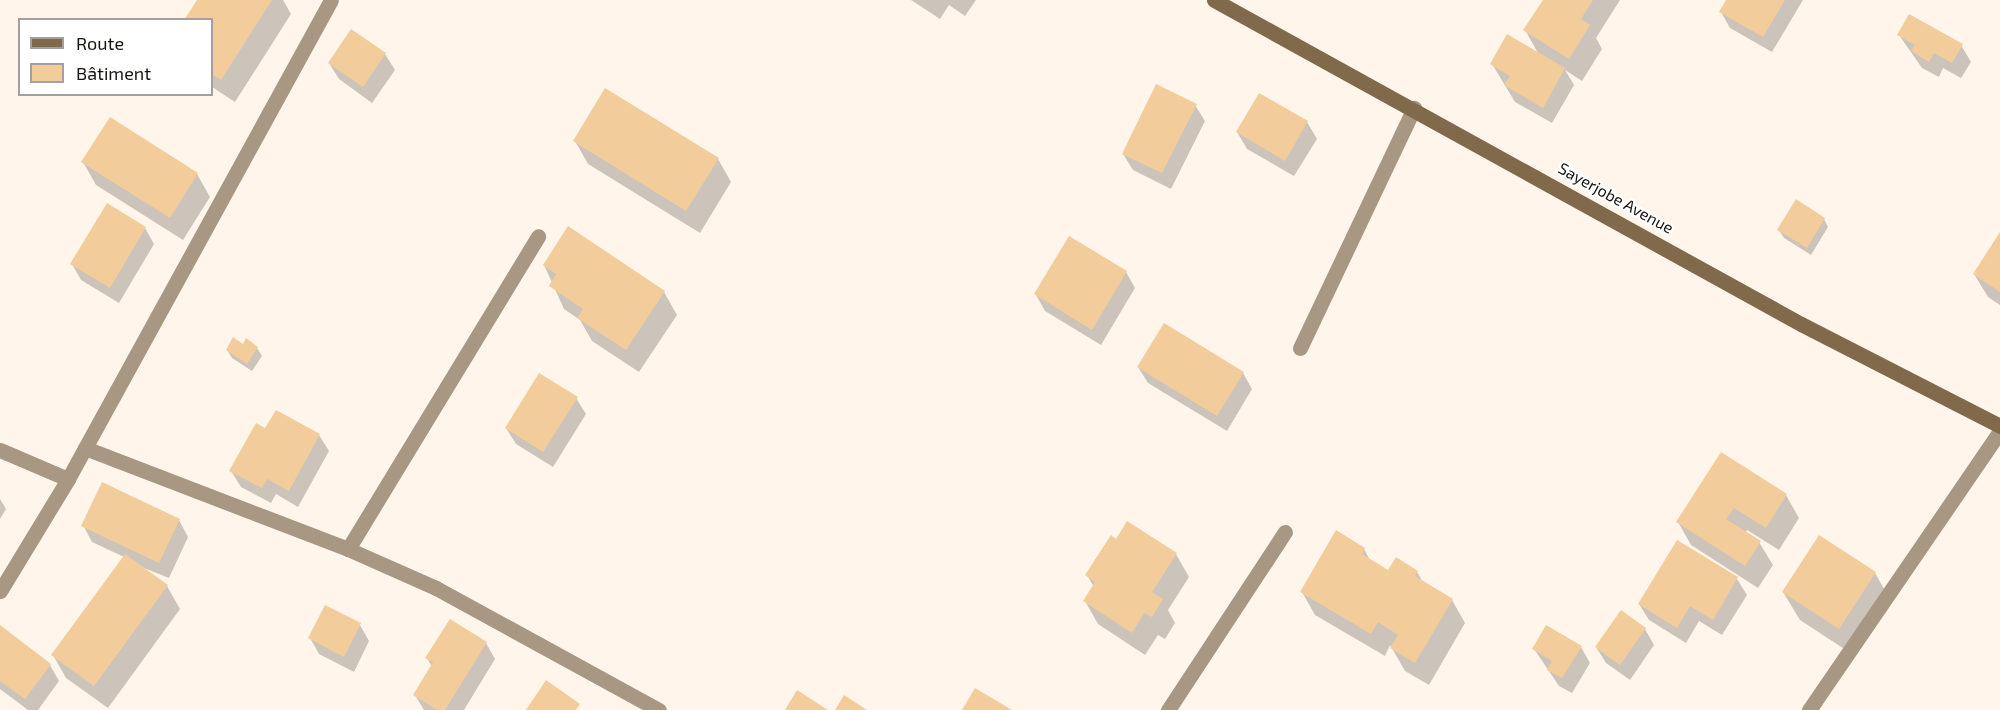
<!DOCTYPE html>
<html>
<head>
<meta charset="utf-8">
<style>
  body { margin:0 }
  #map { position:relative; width:2000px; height:710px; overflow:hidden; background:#fff5ea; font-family:"Exo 2",sans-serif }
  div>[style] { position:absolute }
  .shadow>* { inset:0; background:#0003 }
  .building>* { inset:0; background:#f3cc9b }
  .street>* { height:15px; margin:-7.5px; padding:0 7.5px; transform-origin:7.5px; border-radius:7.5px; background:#a89783 }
  .secondary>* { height:15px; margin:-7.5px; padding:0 7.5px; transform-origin:7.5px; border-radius:7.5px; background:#816a4c }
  span { translate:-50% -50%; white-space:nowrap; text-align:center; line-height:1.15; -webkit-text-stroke:5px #fff; paint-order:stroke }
  .street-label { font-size:16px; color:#18140f }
  .legend { position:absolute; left:18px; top:18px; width:195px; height:78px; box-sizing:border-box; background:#fff; border:2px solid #a3a19f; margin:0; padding:8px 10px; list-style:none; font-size:18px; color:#18140f }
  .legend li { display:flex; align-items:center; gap:12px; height:30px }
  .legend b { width:30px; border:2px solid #a3a19f }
</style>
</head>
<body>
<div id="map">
  <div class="shadow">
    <div style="clip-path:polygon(199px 0,283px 0,291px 14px,235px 102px,212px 87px,212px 20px)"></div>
    <div style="clip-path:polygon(911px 0,976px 0,965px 16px,949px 5px,940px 19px)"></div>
    <div style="clip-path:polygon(1544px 0,1620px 0,1596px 38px,1602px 49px,1582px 81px,1565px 70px,1574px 85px,1552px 123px,1515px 102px,1492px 64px,1539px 55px,1525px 30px)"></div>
    <div style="clip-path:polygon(1728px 0,1803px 0,1772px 52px,1730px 28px,1721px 12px)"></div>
    <div style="clip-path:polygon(1899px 35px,1961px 45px,1971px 62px,1961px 78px,1943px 68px,1939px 77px,1922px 68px)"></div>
    <div style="clip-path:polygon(385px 54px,395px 70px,372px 103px,339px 79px,329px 63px)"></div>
    <div style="clip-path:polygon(1260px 95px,1307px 122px,1317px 139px,1294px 176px,1247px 149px,1237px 132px)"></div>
    <div style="clip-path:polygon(1195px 105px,1205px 121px,1171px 189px,1133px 170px,1123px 154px)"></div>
    <div style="clip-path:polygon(575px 141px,718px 159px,731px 182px,700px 233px,588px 164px)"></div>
    <div style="clip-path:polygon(83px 162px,197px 174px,210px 197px,183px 240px,96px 185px)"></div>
    <div style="clip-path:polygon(1824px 219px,1828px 227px,1811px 255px,1784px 238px,1779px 230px)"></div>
    <div style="clip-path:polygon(145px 228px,154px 244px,119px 303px,81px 280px,72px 264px)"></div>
    <div style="clip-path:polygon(2000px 235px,2000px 305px,1988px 297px,1974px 274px)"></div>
    <div style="clip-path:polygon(544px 265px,664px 292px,677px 315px,639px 372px,592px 341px,580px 320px,564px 309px)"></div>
    <div style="clip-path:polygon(1126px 272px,1135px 288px,1101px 345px,1045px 311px,1036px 295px)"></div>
    <div style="clip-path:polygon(243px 346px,257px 348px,262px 356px,252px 371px,232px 358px,227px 350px)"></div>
    <div style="clip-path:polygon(1138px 367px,1243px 373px,1252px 389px,1227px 431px,1148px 383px)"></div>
    <div style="clip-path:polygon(576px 398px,586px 414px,553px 467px,516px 444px,506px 428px)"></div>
    <div style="clip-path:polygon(266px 430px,319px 435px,329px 451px,298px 507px,276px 494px,271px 503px,241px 487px,231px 471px)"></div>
    <div style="clip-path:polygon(1721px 454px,1786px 495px,1799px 518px,1779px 550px,1747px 530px,1745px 533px,1759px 542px,1773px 565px,1758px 588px,1691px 545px,1678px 522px)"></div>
    <div style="clip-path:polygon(0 499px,6px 509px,0 519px)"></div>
    <div style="clip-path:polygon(179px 520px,188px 537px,169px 578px,139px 566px,167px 586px,180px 609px,108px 708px,66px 678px,53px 655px,124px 557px,92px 542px,83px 525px)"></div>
    <div style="clip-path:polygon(1116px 541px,1176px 554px,1189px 577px,1168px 610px,1175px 623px,1165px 639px,1158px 635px,1145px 655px,1098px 624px,1085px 601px,1094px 587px,1087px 575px)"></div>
    <div style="clip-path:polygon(1677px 542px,1737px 579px,1747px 595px,1722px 635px,1699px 621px,1686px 643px,1649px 620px,1639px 604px)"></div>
    <div style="clip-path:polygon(1364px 549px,1371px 562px,1389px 572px,1417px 572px,1423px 582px,1452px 600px,1465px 623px,1429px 685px,1405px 671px,1390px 645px,1385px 656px,1315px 615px,1302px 592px)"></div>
    <div style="clip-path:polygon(1875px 573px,1891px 601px,1855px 656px,1800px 620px,1783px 592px)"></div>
    <div style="clip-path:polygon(360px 625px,369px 641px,354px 672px,319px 654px,310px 638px)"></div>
    <div style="clip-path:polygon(0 629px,50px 665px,59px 681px,38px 710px,28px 710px,0 689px)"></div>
    <div style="clip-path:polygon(1645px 629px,1654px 645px,1630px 680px,1606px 663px,1596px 647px)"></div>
    <div style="clip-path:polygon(486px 643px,495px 659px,464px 710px,424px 710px,415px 695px,432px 667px,427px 658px)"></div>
    <div style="clip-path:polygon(1581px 647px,1590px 663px,1572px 693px,1559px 686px,1534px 649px)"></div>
  </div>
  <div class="building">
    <div style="clip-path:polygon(197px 0,272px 0,221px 80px,212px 74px,212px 20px,184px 20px)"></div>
    <div style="clip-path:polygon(1543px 0,1593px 0,1581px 19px,1590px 25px,1569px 59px,1523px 30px)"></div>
    <div style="clip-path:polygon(1726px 0,1785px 0,1763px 37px,1719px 12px)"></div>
    <div style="clip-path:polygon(1909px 14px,1963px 44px,1952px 63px,1934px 53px,1929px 62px,1911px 51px,1915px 45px,1897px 35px)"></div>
    <div style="clip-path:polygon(351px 29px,386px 53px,363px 87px,328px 63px)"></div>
    <div style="clip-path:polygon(1507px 34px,1565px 68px,1543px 108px,1504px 85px,1510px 76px,1490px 64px)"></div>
    <div style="clip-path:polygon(1156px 84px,1197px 104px,1162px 173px,1122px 154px)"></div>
    <div style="clip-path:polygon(605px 88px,719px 158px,686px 211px,573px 141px)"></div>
    <div style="clip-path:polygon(1259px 93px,1308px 121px,1285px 161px,1236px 132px)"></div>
    <div style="clip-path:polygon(110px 117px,198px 173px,170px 218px,81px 162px)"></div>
    <div style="clip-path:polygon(1796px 199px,1825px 218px,1807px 248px,1777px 230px)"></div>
    <div style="clip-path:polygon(107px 203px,146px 227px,110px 288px,70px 264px)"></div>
    <div style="clip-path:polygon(568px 226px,665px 291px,626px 350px,577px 318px,583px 309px,549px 286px,556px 274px,543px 265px)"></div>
    <div style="clip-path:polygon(2000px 232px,2000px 292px,1973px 274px)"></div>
    <div style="clip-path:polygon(1069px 236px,1127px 271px,1092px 330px,1034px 294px)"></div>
    <div style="clip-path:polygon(1164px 323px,1244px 372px,1217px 416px,1137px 367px)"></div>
    <div style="clip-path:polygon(233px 337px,243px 344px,246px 338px,258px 347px,247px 364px,226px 350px)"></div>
    <div style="clip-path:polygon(539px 373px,578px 397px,543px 452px,505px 428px)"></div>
    <div style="clip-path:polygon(276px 410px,320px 434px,289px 491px,267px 479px,262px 488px,229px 471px,256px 423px,265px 428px)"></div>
    <div style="clip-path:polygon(1721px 452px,1787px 494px,1766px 528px,1734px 508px,1726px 519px,1761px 541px,1745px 566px,1676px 522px)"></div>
    <div style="clip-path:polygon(102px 482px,180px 519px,159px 563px,81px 526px)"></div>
    <div style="clip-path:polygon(1127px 521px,1177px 553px,1152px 592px,1163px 599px,1152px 617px,1144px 613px,1132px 633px,1083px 601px,1095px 582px,1085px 575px,1111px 535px,1116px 539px)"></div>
    <div style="clip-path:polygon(1336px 530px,1365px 548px,1362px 554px,1388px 570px,1396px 557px,1418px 571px,1415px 576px,1453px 599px,1415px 663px,1390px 648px,1398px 635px,1378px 622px,1371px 634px,1300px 592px)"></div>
    <div style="clip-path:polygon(1819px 535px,1876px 572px,1839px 629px,1782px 592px)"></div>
    <div style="clip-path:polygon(1677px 540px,1738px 577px,1713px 620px,1690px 606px,1677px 628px,1638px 604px)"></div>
    <div style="clip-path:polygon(125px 554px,168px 585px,94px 686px,51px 655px)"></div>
    <div style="clip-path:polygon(325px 605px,361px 623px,344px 657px,308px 638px)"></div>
    <div style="clip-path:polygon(1621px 610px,1646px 628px,1620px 665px,1595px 647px)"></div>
    <div style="clip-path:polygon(450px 619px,487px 642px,445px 710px,437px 710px,413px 695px,433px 662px,425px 658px)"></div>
    <div style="clip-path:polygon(0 625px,51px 664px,25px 699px,0 681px)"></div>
    <div style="clip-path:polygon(1546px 625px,1582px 646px,1562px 678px,1547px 670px,1552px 661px,1532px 649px)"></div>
    <div style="clip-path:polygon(546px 680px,580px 704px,576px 710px,526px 710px)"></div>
    <div style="clip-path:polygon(975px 688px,1012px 710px,962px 710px)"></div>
    <div style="clip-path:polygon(797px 690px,828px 710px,785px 710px)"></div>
    <div style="clip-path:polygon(844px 695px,867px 710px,835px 710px)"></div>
  </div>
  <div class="street">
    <div style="left:1300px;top:348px;width:266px;rotate:-64.6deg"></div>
    <div style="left:85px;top:448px;width:282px;rotate:21deg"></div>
    <div style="left:348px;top:549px;width:96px;rotate:23.9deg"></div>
    <div style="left:436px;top:588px;width:254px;rotate:28.7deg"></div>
    <div style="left:0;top:450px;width:74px;rotate:23.1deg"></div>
    <div style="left:348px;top:549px;width:366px;rotate:-58.7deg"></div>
    <div style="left:0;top:591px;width:131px;rotate:-58.7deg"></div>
    <div style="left:68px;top:479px;width:546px;rotate:-61.23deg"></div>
    <div style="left:1168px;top:710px;width:213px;rotate:-56.7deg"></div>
    <div style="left:1809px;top:710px;width:338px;rotate:-55.6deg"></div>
  </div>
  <div class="secondary">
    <div style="left:1214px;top:0;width:670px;rotate:28.9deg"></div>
    <div style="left:1801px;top:324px;width:224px;rotate:27.1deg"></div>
  </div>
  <div class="street-label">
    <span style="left:1616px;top:198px;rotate:29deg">Sayerjobe Avenue</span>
  </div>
  <ul class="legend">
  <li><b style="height:8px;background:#816a4c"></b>Route</li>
  <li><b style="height:16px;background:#f3cc9b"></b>Bâtiment</li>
  </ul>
</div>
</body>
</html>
